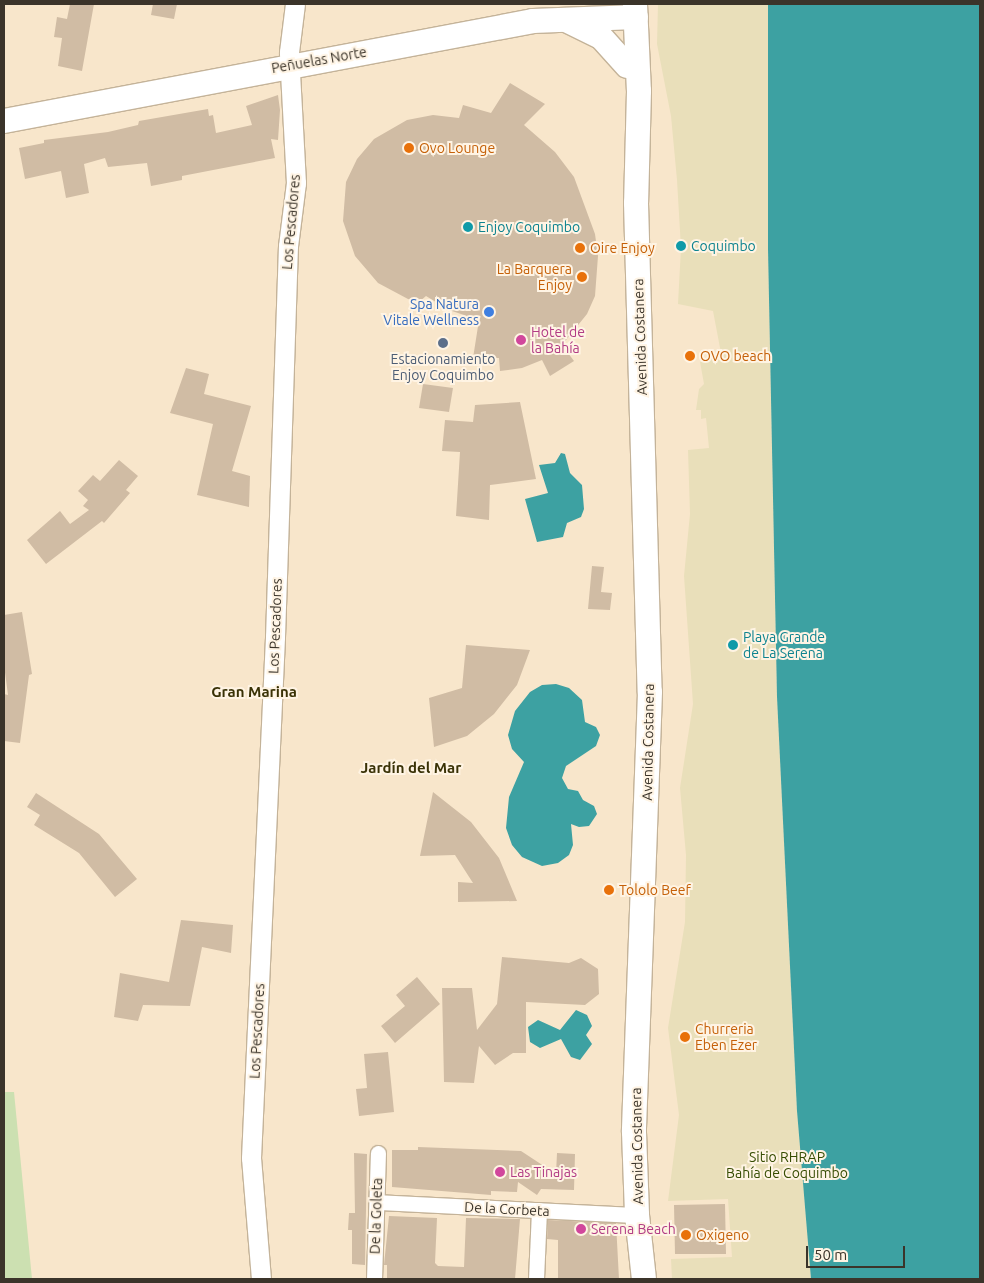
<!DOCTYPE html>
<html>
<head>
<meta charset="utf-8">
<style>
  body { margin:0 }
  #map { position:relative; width:984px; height:1283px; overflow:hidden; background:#f8e6cb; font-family:Ubuntu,sans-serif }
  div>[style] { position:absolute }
  .green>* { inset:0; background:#cce0b1 }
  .sand>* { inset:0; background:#e9dfba }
  .water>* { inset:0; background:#3da1a2 }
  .building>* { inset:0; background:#d0bca4 }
  .roads { filter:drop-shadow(1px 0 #c4b399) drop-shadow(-1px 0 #c4b399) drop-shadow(0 1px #c4b399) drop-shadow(0 -1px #c4b399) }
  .minor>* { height:15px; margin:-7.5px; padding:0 7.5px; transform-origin:7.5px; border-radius:7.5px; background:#fff }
  .tertiary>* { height:19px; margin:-9.5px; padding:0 9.5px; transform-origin:9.5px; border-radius:9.5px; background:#fff }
  .primary>* { height:24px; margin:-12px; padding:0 12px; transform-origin:12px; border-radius:12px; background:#fff }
  .dots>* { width:14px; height:14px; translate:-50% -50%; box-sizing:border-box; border:2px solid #fff4e4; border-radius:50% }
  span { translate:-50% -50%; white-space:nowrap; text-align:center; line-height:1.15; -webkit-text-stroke:4px #fff4e4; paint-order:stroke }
  .street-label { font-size:14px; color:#3b342a }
  .food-label { font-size:14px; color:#c56008 }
  .left { translate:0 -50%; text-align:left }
  .right { translate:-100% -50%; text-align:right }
  .culture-label { font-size:14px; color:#0d838f }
  .shop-label { font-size:14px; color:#366cbe }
  .hotel-label { font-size:14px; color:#b23c85 }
  .service-label { font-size:14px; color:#4e5e75 }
  .park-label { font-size:14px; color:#374d03 }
  .neighbourhood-label { font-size:15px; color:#3a3206; font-weight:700 }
  .frame { position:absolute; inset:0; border:5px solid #3b342a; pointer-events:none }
  .scale { position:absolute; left:806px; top:1246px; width:99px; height:22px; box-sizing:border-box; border:2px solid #3b342a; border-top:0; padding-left:6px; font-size:15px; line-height:18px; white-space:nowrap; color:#3b342a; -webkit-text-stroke:4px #fff4e4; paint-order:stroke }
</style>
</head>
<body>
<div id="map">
  <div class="green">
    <div style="clip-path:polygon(4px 1092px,14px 1092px,32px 1279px,4px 1279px)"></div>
  </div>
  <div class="sand">
    <div style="clip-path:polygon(658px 4px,768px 4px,768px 249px,777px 697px,797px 1111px,811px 1279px,672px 1279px,671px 1259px,732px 1257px,728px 1199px,668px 1201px,679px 1115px,668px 1028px,685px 922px,686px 855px,680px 788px,693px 704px,684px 576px,690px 514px,688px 450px,709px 448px,706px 418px,701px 419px,701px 410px,696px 410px,699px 389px,704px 384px,700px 362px,721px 353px,713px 311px,678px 304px,681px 248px,677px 180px,671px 116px,657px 44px)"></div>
  </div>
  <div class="water">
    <div style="clip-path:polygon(768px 4px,980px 4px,980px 1279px,811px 1279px,797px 1111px,777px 697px,768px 249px)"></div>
    <div style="clip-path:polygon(561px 453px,565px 454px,570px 473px,582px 485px,584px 509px,581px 517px,567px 523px,563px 537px,537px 542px,525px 499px,548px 493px,539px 465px,555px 463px)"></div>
    <div style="clip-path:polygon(556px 684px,569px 688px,582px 700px,585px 722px,596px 727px,600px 735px,596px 746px,566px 766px,562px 778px,568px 789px,578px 791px,583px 800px,594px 806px,597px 814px,589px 826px,579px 827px,571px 824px,573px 845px,569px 855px,558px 863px,542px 866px,522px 857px,512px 845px,506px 828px,509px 797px,524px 762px,512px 749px,508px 735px,515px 711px,530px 692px,542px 685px)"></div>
    <div style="clip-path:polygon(576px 1010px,587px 1015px,592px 1026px,586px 1035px,592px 1044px,580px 1060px,571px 1057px,561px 1039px,540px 1048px,530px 1042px,528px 1027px,538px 1020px,560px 1030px)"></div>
  </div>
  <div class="building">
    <div style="clip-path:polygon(70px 4px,94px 4px,82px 71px,58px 66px,62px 38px,54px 37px,57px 17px,67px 19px)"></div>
    <div style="clip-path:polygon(153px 4px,177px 4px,174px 19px,151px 15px)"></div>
    <div style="clip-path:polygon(510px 83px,545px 104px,524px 125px,555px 152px,574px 177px,595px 234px,598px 256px,595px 296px,587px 314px,562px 345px,574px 361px,550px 376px,542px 360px,522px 368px,500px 371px,499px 358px,473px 358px,479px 320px,449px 310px,426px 296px,419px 302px,408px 299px,378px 283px,355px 256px,343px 221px,346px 182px,357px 159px,374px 139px,407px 120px,433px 115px,459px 118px,463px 105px,491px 113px)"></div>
    <div style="clip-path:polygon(278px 95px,280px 110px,278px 140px,271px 139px,275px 158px,182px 176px,182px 180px,151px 186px,147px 163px,108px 167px,105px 158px,84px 164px,89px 193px,66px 198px,61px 171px,25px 179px,19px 148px,44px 143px,44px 140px,108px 132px,138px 125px,139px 121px,208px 109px,209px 116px,213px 115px,216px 133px,252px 125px,246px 106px)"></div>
    <div style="clip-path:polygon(186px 368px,209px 374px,204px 394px,251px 406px,232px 471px,250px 476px,249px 507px,197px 495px,213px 424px,170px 413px)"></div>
    <div style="clip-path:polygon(423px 384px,453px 388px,449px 412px,419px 408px)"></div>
    <div style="clip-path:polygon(520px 402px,536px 479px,490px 485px,489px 520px,456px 516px,460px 452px,442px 451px,445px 420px,473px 422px,475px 405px)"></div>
    <div style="clip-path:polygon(119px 460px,138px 476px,126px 490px,130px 493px,104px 523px,102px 521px,46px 564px,27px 540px,60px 511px,70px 524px,89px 510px,83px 506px,88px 500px,78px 491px,93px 475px,100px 481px)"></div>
    <div style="clip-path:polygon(592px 566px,604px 567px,601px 592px,612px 593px,610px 610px,588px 609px)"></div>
    <div style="clip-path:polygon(22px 612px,32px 674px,29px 675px,20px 743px,4px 741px,4px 694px,8px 695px,4px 665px,4px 615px)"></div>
    <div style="clip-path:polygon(466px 645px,530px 650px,517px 685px,494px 714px,467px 736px,434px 747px,429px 698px,462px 688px)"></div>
    <div style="clip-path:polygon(433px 792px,471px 822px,499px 858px,517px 901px,458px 902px,458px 882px,473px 883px,455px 855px,420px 856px)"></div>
    <div style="clip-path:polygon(36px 793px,99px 834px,137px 879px,115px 897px,79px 853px,34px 825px,40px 815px,27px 807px)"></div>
    <div style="clip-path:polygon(181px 920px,233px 925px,231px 953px,202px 947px,190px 1006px,143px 1005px,138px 1021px,114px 1017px,120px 973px,169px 982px)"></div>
    <div style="clip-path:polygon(502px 957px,569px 963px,581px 958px,598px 969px,599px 994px,585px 1005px,526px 1002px,526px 1053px,513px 1053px,495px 1065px,479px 1046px,474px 1083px,444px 1082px,442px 988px,472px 988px,477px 1030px,497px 1004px)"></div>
    <div style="clip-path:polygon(417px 977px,440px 1004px,395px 1043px,381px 1026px,405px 1006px,396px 995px)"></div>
    <div style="clip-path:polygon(388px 1052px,394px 1112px,359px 1116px,356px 1089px,367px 1088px,364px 1054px)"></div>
    <div style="clip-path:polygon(418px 1147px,521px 1151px,556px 1174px,557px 1153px,575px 1154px,574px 1190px,541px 1189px,537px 1195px,518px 1182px,517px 1192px,491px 1191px,491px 1195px,392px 1187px,392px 1150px,418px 1150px)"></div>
    <div style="clip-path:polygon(354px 1153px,367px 1154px,365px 1265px,352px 1264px,352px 1230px,348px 1230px,349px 1213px,355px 1213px)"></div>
    <div style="clip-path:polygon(725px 1204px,726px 1254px,675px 1254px,674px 1205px)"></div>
    <div style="clip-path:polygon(389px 1216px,437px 1218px,435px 1263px,438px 1266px,464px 1267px,466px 1218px,520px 1219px,515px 1279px,387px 1279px,387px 1265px,384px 1265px)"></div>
    <div style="clip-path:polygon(548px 1220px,616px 1223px,619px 1279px,558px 1279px,558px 1240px,547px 1239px)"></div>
  </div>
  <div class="roads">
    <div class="minor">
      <div style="left:377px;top:1202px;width:260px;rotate:2.9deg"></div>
      <div style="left:374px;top:1279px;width:126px;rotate:-88.2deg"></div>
      <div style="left:536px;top:1279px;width:69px;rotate:-87.5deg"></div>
    </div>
    <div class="tertiary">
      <div style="left:261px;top:1279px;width:121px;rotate:-94.7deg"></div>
      <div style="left:251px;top:1158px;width:522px;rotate:-87.36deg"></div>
      <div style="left:275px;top:637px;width:391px;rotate:-88.1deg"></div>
      <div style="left:288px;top:246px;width:64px;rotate:-82.8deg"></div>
      <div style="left:296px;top:183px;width:131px;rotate:-93.1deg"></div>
      <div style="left:289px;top:52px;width:48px;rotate:-82.9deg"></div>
    </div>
    <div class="primary">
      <div style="left:635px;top:4px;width:87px;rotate:87.4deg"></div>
      <div style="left:639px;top:91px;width:112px;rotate:91.5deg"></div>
      <div style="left:636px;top:203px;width:489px;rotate:88.4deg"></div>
      <div style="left:650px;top:692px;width:440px;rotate:92.1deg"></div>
      <div style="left:634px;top:1132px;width:83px;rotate:87.9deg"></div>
      <div style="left:637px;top:1215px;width:64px;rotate:83.8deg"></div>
      <div style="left:570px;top:22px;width:34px;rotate:26deg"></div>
      <div style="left:601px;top:37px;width:39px;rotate:48deg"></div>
      <div style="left:4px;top:121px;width:538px;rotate:-10.7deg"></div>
      <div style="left:533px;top:21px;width:103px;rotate:-2.2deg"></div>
    </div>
  </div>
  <div class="dots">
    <div style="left:409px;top:148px;background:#e8710a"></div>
    <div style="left:468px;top:227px;background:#0f9aa8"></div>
    <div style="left:681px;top:246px;background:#0f9aa8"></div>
    <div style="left:580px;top:248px;background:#e8710a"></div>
    <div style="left:582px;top:277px;background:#e8710a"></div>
    <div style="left:489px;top:312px;background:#3f7fe0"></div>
    <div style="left:521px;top:340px;background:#d1479c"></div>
    <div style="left:443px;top:343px;background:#5c6f8a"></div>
    <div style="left:690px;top:356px;background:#e8710a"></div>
    <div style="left:733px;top:645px;background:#0f9aa8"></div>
    <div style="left:609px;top:890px;background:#e8710a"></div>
    <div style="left:685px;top:1037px;background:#e8710a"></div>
    <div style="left:500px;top:1172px;background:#d1479c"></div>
    <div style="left:581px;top:1229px;background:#d1479c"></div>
    <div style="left:686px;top:1235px;background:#e8710a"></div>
  </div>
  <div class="street-label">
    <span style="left:319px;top:60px;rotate:-10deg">Peñuelas Norte</span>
    <span style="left:291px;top:222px;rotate:-85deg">Los Pescadores</span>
    <span style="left:640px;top:337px;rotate:-92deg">Avenida Costanera</span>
    <span style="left:275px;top:626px;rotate:-88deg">Los Pescadores</span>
    <span style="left:648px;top:742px;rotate:-89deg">Avenida Costanera</span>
    <span style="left:257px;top:1031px;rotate:-87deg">Los Pescadores</span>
    <span style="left:637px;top:1146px;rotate:-91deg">Avenida Costanera</span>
    <span style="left:507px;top:1209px;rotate:3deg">De la Corbeta</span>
    <span style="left:376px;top:1216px;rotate:-88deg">De la Goleta</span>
  </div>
  <div class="food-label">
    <span class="left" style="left:419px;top:148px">Ovo Lounge</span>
    <span class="left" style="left:590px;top:248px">Oire Enjoy</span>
    <span class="right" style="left:572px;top:277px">La Barquera<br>Enjoy</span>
    <span class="left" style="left:700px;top:356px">OVO beach</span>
    <span class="left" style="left:619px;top:890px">Tololo Beef</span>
    <span class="left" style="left:695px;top:1037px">Churreria<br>Eben Ezer</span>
    <span class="left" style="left:696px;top:1235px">Oxigeno</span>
  </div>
  <div class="culture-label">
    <span class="left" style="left:478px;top:227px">Enjoy Coquimbo</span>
    <span class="left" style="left:691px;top:246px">Coquimbo</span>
    <span class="left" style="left:743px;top:645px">Playa Grande<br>de La Serena</span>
  </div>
  <div class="shop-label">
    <span class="right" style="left:479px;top:312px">Spa Natura<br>Vitale Wellness</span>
  </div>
  <div class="hotel-label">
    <span class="left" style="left:531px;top:340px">Hotel de<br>la Bahía</span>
    <span class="left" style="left:510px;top:1172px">Las Tinajas</span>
    <span class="left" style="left:591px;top:1229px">Serena Beach</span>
  </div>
  <div class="service-label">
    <span style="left:443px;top:367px">Estacionamiento<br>Enjoy Coquimbo</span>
  </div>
  <div class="park-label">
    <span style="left:787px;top:1165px">Sitio RHRAP<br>Bahía de Coquimbo</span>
  </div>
  <div class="neighbourhood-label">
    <span style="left:254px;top:692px">Gran Marina</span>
    <span style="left:411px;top:768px">Jardín del Mar</span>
  </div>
  <div class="frame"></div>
  <div class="scale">50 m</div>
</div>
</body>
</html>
